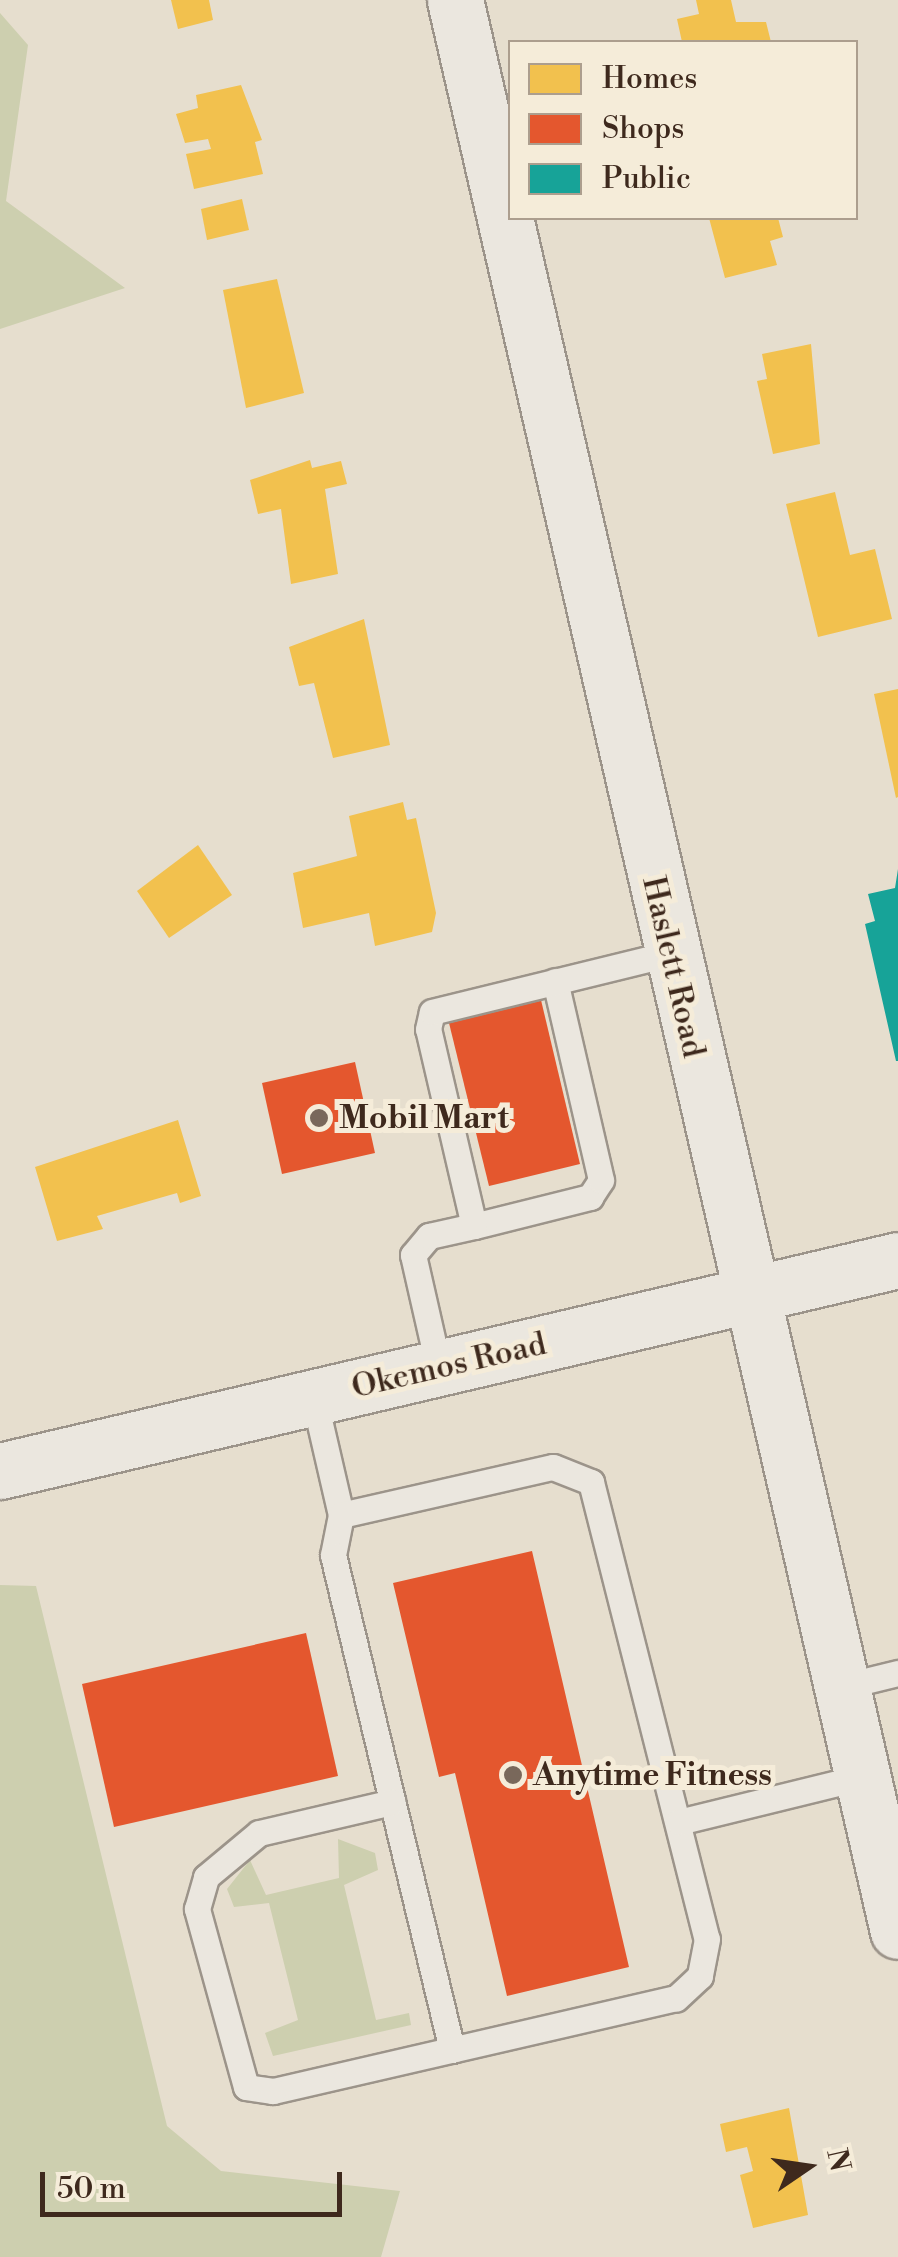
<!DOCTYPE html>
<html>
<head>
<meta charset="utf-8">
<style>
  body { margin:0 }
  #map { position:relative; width:898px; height:2257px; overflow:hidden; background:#e6dece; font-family:"Libre Bodoni",serif }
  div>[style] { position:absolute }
  .green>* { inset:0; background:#cdcfaf }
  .homes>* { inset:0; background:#f2c14e }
  .shops>* { inset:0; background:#e4572e }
  .public>* { inset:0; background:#17a398 }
  .roads { filter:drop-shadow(2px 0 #9c948a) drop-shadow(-2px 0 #9c948a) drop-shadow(0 2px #9c948a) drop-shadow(0 -2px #9c948a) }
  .service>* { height:25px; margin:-12.5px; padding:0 12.5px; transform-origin:12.5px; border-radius:12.5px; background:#ebe7df }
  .tertiary>* { height:55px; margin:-27.5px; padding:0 27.5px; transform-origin:27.5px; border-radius:27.5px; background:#ebe7df }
  .secondary>* { height:55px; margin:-27.5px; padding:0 27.5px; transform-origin:27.5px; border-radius:27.5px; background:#ebe7df }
  .dots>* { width:28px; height:28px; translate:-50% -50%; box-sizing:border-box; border:5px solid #f5ecd9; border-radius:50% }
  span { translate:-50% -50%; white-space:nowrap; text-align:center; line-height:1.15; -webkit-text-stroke:10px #f5ecd9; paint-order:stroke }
  .street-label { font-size:32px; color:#3e291d }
  .poi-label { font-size:32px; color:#3e291d; font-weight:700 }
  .left { translate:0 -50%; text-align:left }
  .legend { position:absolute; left:508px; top:40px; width:350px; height:180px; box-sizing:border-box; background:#f5ecd9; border:2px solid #ac9e8e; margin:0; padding:12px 18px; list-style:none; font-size:30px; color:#3e291d }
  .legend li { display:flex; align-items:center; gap:20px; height:50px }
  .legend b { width:50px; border:2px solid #ac9e8e }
  .north { position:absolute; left:758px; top:2117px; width:100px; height:100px; -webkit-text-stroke:8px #f5ecd9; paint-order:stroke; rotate:77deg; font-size:28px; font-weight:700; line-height:40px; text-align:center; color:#3e291d }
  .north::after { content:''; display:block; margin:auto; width:35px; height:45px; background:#3e291d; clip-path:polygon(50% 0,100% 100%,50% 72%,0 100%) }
  .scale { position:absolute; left:40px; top:2172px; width:302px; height:45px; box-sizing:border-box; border:5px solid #3e291d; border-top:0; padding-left:12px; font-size:30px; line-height:35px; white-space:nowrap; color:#3e291d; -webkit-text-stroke:8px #f5ecd9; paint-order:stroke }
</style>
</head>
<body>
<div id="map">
  <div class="green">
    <div style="clip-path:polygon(0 13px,28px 45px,6px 201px,125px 288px,0 329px)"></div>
    <div style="clip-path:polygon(0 1585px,36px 1586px,167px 2126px,221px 2171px,400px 2191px,381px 2257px,0 2257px)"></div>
    <div style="clip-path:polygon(338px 1839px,375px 1853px,378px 1870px,344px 1885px,376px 2020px,409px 2013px,411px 2025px,273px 2056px,265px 2033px,298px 2020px,269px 1903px,234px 1907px,227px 1889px,250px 1860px,266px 1895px,339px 1878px)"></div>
  </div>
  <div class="homes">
    <div style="clip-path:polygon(171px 0,209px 0,213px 20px,178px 29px)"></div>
    <div style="clip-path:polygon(696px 0,731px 0,736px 22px,766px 22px,771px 42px,682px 42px,677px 19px,699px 14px)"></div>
    <div style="clip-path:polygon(241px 85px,262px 140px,255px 142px,263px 174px,194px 189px,186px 154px,211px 149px,208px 139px,185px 143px,176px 114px,198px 108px,196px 95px)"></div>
    <div style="clip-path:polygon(242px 199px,249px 230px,207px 240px,201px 209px)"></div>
    <div style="clip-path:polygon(709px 218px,778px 218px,783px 237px,770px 241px,777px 265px,725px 278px)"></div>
    <div style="clip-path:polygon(277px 279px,304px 393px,246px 408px,223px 290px)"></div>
    <div style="clip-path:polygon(811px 344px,820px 444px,773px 454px,757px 381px,767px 379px,762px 354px)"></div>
    <div style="clip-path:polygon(310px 460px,312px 468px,341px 461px,347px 484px,325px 489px,338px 574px,291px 584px,281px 509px,258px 514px,250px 480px)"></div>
    <div style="clip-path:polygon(835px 492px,850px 555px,875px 549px,892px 619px,818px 637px,786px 504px)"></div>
    <div style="clip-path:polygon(364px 619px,390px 745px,333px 758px,314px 683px,299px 686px,289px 647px)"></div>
    <div style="clip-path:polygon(898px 689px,898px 797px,896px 798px,874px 694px)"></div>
    <div style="clip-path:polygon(403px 802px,407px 820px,416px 818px,436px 913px,432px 932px,375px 946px,369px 913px,303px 928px,293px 873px,357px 856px,349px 816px)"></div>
    <div style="clip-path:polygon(198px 845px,232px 895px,169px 938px,137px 891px)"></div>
    <div style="clip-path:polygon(178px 1120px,201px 1196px,180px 1203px,177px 1193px,97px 1216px,103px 1229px,57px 1241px,35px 1167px)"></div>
    <div style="clip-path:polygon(789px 2108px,808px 2215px,753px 2228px,740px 2175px,753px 2171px,747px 2147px,726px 2152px,720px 2124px)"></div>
  </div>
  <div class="shops">
    <div style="clip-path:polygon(541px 1000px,580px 1164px,489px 1186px,449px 1023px)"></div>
    <div style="clip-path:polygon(355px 1062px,375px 1153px,282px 1174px,262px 1083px)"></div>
    <div style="clip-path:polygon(532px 1551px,629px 1967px,507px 1996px,455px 1773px,439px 1777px,393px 1583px)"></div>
    <div style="clip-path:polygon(306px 1633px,338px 1776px,114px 1827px,82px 1684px)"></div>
  </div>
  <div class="public">
    <div style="clip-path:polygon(898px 869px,898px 1061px,896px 1061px,865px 924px,875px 921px,868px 894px,895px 888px)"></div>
  </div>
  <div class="roads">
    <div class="service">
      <div style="left:474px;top:1226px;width:120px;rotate:-14deg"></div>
      <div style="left:590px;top:1197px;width:20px;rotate:-57deg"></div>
      <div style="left:601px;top:1180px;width:204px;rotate:-103deg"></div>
      <div style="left:439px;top:1369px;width:117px;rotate:-102.8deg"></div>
      <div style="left:413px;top:1255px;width:25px;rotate:-50deg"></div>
      <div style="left:429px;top:1236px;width:46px;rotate:-12.5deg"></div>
      <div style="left:474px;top:1226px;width:202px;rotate:-103.1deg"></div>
      <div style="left:428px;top:1029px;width:17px;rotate:-77deg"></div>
      <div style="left:432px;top:1012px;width:244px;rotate:-13.8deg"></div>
      <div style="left:314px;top:1398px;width:120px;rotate:77deg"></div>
      <div style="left:341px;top:1515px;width:41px;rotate:101.3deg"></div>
      <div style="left:333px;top:1555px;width:509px;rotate:76.48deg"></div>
      <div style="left:341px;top:1515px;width:217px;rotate:-12.8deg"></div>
      <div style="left:553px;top:1467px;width:41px;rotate:21.5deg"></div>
      <div style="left:591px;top:1482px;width:471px;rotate:75.8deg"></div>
      <div style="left:707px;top:1939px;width:38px;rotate:101deg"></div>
      <div style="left:700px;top:1976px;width:33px;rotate:137deg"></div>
      <div style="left:676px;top:1998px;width:414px;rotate:167deg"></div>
      <div style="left:273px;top:2091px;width:27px;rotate:-172deg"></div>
      <div style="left:246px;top:2087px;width:185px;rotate:-105.4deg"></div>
      <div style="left:197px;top:1909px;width:33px;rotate:-74deg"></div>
      <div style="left:206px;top:1877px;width:69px;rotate:-39.7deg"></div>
      <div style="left:259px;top:1833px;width:137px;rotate:-13.1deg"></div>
      <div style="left:841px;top:1687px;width:59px;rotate:-13.8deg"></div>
      <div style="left:679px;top:1822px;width:188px;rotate:-13.8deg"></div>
    </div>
    <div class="tertiary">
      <div style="left:0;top:1471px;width:922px;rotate:-13.22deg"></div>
    </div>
    <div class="secondary">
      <div style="left:455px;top:0;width:1981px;rotate:77.08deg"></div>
    </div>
  </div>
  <div class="dots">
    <div style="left:319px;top:1118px;background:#79685b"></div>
    <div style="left:513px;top:1775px;background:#79685b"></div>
  </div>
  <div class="street-label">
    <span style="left:673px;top:967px;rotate:77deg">Haslett Road</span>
    <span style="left:449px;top:1366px;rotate:-13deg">Okemos Road</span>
  </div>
  <div class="poi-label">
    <span class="left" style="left:339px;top:1118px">Mobil Mart</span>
    <span class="left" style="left:533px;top:1775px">Anytime Fitness</span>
  </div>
  <ul class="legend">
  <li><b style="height:28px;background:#f2c14e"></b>Homes</li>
  <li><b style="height:28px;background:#e4572e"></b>Shops</li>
  <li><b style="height:28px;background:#17a398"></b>Public</li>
  </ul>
  <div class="north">N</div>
  <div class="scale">50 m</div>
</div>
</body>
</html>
